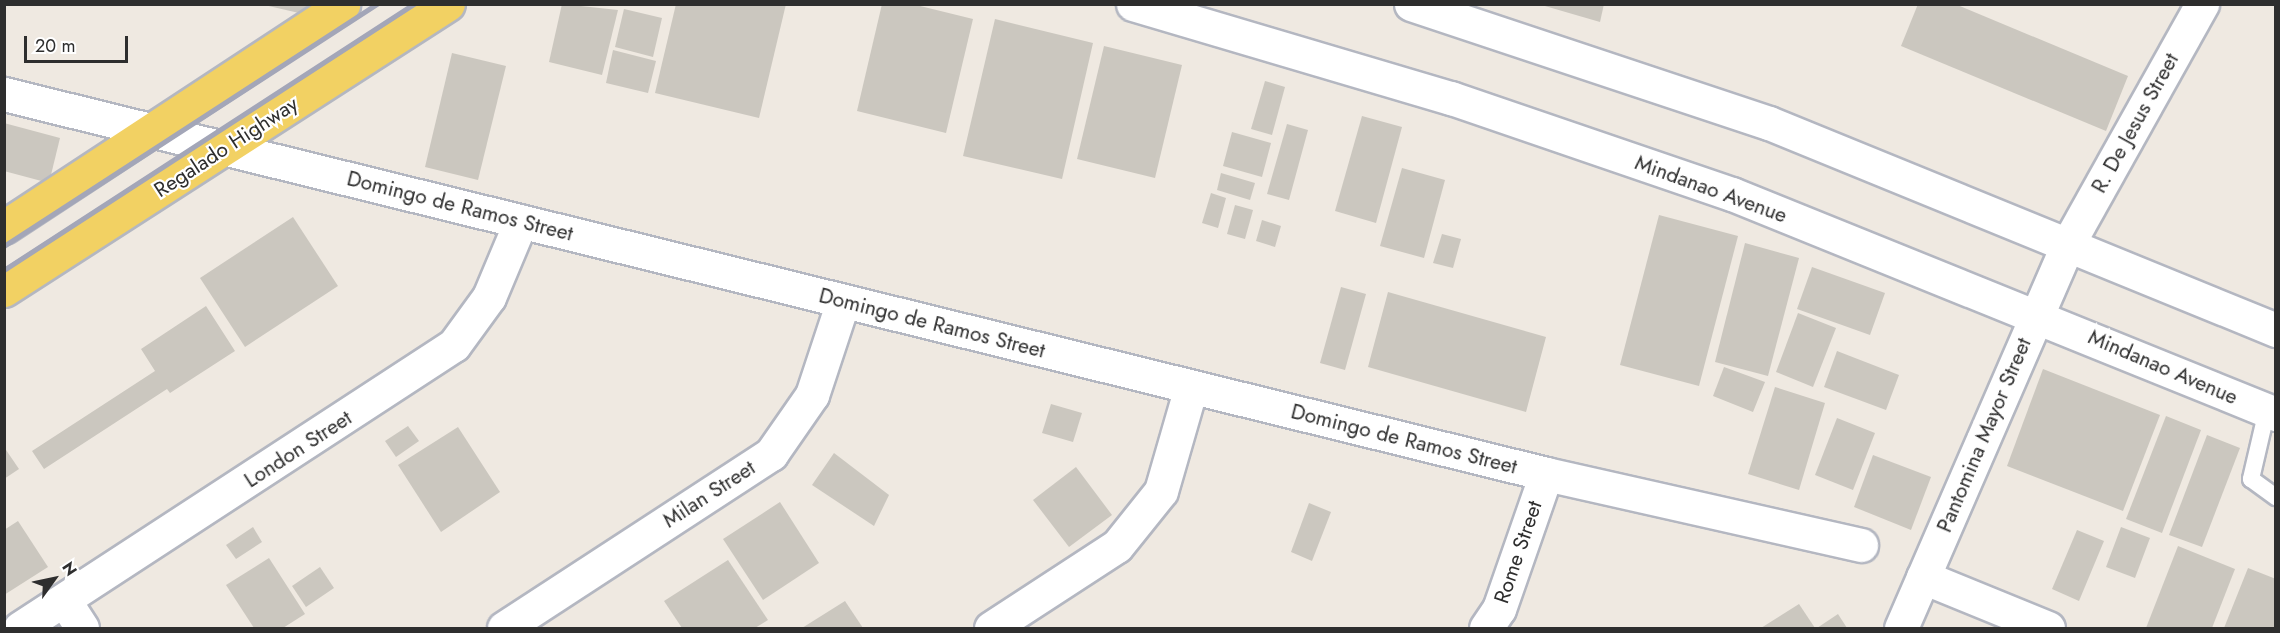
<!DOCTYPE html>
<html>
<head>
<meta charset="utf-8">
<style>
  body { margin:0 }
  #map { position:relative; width:2280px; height:633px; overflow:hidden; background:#efe9e1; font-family:Jost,sans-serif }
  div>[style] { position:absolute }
  .building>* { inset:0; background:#cbc7bf }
  .roads { filter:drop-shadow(2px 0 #b4b7c1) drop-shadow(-2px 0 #b4b7c1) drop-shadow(0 2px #b4b7c1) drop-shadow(0 -2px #b4b7c1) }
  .lane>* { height:16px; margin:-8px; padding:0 8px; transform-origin:8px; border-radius:8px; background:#fff }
  .street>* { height:33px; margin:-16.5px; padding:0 16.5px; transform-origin:16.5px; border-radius:16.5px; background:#fff }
  .primary>* { height:33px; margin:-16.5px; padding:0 16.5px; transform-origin:16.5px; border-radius:16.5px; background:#f2d163 }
  .rail>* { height:4.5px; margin:-2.25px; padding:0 2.25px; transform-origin:2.25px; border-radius:2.25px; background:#a3a6b8 }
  span { translate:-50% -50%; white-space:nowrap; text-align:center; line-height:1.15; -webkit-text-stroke:4.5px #fff; paint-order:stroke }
  .street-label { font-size:21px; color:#2e2e2e }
  .frame { position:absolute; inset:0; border:6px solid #2e2e2e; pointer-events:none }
  .north { position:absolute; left:24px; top:549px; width:60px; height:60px; -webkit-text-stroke:4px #fff; paint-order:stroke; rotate:57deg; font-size:16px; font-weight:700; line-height:24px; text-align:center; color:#2e2e2e }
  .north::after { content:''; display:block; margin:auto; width:21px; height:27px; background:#2e2e2e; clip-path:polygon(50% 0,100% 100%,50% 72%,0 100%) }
  .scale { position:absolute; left:24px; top:36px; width:104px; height:27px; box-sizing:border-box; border:3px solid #2e2e2e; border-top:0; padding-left:8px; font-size:18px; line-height:21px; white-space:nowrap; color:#2e2e2e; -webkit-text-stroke:4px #fff; paint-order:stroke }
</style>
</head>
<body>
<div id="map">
  <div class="building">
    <div style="clip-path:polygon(260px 4px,314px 4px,312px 16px)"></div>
    <div style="clip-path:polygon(562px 4px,618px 10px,602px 75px,549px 62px)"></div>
    <div style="clip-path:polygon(676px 4px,786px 4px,759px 118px,655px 93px)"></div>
    <div style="clip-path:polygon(882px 4px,912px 4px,973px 19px,946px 133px,857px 111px)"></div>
    <div style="clip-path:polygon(1538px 4px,1604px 4px,1600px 22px)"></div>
    <div style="clip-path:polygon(1918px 4px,1955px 4px,2128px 76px,2106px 131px,1901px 46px)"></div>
    <div style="clip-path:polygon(624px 9px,662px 18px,653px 57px,615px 47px)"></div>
    <div style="clip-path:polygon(995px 19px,1093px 43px,1062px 179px,963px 156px)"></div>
    <div style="clip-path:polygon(1104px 46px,1182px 65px,1155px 178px,1077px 159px)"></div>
    <div style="clip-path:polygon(613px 50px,656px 61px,648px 93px,606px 83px)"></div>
    <div style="clip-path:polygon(452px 53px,506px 66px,478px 180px,425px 167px)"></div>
    <div style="clip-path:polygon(1265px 81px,1285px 87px,1272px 135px,1251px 129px)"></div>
    <div style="clip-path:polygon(1362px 116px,1402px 127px,1376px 223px,1335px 211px)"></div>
    <div style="clip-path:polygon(4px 123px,60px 138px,49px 183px,4px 171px)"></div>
    <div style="clip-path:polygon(1287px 124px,1308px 130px,1289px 200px,1267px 194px)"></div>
    <div style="clip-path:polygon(1232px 132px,1271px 143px,1262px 177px,1223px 166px)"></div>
    <div style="clip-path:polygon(1402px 168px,1445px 180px,1424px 258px,1380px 246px)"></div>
    <div style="clip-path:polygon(1221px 173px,1255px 183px,1250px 200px,1217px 190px)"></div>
    <div style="clip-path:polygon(1211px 193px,1226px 198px,1218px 228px,1202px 223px)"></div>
    <div style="clip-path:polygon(1235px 205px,1253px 210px,1245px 239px,1227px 234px)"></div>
    <div style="clip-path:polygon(1659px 215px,1738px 236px,1699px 386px,1620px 365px)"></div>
    <div style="clip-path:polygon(293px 217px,338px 286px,245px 347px,200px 278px)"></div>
    <div style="clip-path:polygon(1262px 220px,1281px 226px,1275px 247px,1256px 241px)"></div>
    <div style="clip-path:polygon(1442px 234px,1461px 239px,1453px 268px,1433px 263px)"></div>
    <div style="clip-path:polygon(1745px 243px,1799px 258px,1768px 376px,1715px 362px)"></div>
    <div style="clip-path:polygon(1812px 267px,1885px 293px,1870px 335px,1797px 309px)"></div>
    <div style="clip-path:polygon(1341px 287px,1366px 294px,1345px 370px,1320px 363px)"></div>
    <div style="clip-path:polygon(1388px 292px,1546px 337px,1526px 412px,1368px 367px)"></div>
    <div style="clip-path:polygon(206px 306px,235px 351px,170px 393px,167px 389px,44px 469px,32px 451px,155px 371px,141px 349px)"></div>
    <div style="clip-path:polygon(1798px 313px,1836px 328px,1813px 387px,1776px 372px)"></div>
    <div style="clip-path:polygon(1837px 351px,1899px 375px,1886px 410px,1824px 387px)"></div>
    <div style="clip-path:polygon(1724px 367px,1765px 382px,1753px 412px,1713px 396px)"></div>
    <div style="clip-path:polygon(2043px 369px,2160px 415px,2123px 511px,2007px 466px)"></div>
    <div style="clip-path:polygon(1775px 387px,1825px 403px,1799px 490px,1748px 474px)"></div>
    <div style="clip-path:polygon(1051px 404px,1082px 413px,1073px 442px,1042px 433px)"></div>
    <div style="clip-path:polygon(2166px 416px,2201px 430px,2162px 533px,2126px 519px)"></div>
    <div style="clip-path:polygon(1837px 418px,1875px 433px,1853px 490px,1815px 475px)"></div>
    <div style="clip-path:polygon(408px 426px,419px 441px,396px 457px,385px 441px)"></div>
    <div style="clip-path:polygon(458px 427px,500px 492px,441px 532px,398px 465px)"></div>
    <div style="clip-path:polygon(2207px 435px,2240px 448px,2202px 547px,2169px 535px)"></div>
    <div style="clip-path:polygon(4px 447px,19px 469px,4px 479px)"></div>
    <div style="clip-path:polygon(834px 453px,889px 495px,874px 526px,812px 485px)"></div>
    <div style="clip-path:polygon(1873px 455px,1931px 477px,1911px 530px,1854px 507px)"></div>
    <div style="clip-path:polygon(1076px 467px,1112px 515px,1069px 547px,1033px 500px)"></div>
    <div style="clip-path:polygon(780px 502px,819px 563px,763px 600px,723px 539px)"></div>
    <div style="clip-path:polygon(1309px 503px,1331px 512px,1312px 561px,1291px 552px)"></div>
    <div style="clip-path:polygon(18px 521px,48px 567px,4px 595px,4px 530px)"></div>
    <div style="clip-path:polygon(253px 527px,262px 542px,236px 559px,226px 545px)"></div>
    <div style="clip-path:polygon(2121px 527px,2150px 538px,2135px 578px,2106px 567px)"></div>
    <div style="clip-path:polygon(2077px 530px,2104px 541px,2079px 601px,2052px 589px)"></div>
    <div style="clip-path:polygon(2178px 546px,2235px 569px,2212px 628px,2146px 628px)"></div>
    <div style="clip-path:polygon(269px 558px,305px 614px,283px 628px,254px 628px,226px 585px)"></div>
    <div style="clip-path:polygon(728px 560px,768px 620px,755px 628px,682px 628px,664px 601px)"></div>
    <div style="clip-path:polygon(320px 567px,334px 588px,306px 607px,292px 586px)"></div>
    <div style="clip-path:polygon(2248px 568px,2276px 579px,2276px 628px,2224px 628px)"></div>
    <div style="clip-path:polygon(845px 601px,863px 628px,802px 628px)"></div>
    <div style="clip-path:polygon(1799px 604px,1815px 628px,1761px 628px)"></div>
    <div style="clip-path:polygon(1838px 614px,1847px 628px,1817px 628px)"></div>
  </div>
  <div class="roads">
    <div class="lane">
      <div style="left:2267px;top:410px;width:71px;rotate:103.1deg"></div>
      <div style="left:2251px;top:479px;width:31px;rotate:36deg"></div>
    </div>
    <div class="street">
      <div style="left:1133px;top:4px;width:332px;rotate:16.5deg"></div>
      <div style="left:1451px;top:98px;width:297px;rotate:18.9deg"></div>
      <div style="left:1732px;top:194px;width:587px;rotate:22.02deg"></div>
      <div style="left:1411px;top:4px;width:377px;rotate:18.4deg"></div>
      <div style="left:1769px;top:123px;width:548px;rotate:22.21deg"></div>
      <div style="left:4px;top:94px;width:1588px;rotate:13.84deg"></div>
      <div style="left:1546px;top:474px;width:323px;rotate:12.7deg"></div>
      <div style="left:1923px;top:577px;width:135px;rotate:22.2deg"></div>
      <div style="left:64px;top:600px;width:33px;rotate:57deg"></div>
      <div style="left:20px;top:628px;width:518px;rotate:-33.11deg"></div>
      <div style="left:454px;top:345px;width:59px;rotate:-53.9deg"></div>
      <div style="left:489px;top:297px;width:82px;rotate:-67.2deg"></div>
      <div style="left:504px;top:628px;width:319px;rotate:-33.1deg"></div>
      <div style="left:771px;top:454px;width:72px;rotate:-55.2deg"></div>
      <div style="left:812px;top:395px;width:99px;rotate:-71.7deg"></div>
      <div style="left:991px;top:628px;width:150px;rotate:-33.1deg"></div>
      <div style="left:1117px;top:546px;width:70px;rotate:-51.3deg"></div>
      <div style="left:1161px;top:491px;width:108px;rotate:-73.9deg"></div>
      <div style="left:1486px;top:628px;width:23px;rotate:-56deg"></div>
      <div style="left:1499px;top:609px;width:143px;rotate:-70.8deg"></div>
      <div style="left:1901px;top:628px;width:421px;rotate:-66.5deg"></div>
      <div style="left:2069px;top:242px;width:273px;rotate:-60.8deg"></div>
    </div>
    <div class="primary">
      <div style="left:4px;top:227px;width:406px;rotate:-33.3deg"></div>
      <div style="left:4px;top:290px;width:528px;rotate:-32.79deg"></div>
    </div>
  </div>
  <div class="rail">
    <div style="left:4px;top:246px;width:445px;rotate:-33deg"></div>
    <div style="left:4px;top:270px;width:489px;rotate:-33deg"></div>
  </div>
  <div class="street-label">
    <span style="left:2135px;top:123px;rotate:-61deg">R. De Jesus Street</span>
    <span style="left:226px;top:147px;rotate:-33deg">Regalado Highway</span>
    <span style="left:1711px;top:189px;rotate:20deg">Mindanao Avenue</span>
    <span style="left:460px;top:206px;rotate:14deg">Domingo de Ramos Street</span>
    <span style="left:932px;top:323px;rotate:14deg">Domingo de Ramos Street</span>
    <span style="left:2163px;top:367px;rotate:23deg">Mindanao Avenue</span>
    <span style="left:1984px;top:435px;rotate:-67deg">Pantomina Mayor Street</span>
    <span style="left:1404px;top:439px;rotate:14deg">Domingo de Ramos Street</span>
    <span style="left:298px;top:449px;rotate:-33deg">London Street</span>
    <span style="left:709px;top:494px;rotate:-33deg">Milan Street</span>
    <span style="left:1518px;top:552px;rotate:-71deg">Rome Street</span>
  </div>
  <div class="frame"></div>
  <div class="north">N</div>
  <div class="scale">20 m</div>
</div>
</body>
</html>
